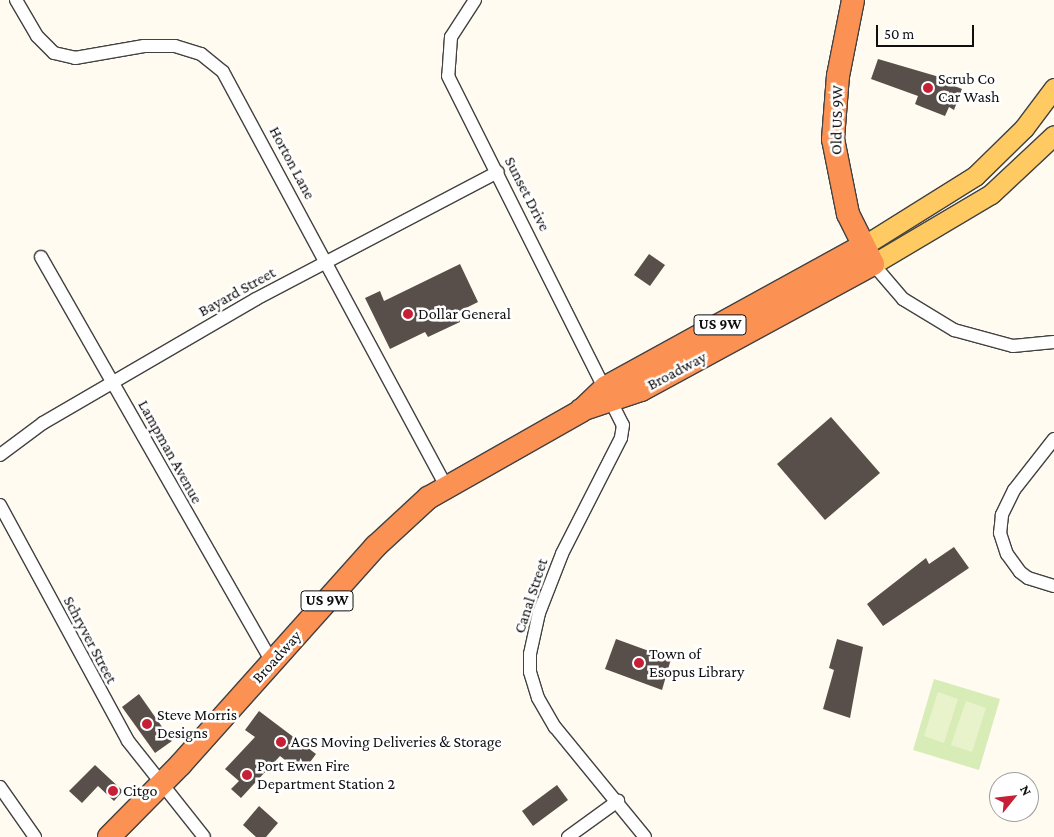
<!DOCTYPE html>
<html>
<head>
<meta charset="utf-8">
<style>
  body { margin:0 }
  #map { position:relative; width:1054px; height:837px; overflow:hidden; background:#fffbf1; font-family:"Crimson Pro",serif }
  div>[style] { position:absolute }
  .green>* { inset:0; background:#d8ecb8 }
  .pitch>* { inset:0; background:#e8f3cb }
  .building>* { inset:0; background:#584f4b }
  .roads { filter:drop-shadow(1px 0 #424242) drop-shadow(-1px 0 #424242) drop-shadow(0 1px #424242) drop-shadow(0 -1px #424242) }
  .street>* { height:12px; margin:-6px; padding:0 6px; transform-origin:6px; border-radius:6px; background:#fff }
  .primary>* { height:19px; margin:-9.5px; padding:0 9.5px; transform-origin:9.5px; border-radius:9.5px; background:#ffca62 }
  .highway>* { height:22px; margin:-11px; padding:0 11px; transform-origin:11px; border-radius:11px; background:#fb9153 }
  .dots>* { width:14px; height:14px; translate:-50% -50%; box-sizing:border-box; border:2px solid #fff; border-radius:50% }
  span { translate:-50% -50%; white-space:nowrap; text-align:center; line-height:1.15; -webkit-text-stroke:5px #fff; paint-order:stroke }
  .shield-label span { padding:1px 4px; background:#fff; border:1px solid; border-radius:4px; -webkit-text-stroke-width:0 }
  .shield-label { font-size:15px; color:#0f0f0f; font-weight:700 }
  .poi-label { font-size:16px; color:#0f0f0f }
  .left { translate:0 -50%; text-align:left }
  .street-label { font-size:16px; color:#0f0f0f }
  .north { position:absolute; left:989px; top:772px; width:50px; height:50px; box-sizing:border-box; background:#fff; border:1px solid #9f9f9f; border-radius:50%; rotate:61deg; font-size:14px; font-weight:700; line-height:20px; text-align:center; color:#0f0f0f }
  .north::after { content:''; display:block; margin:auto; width:18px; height:22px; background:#c71f36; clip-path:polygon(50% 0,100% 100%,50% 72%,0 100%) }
  .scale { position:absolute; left:876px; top:25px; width:98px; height:22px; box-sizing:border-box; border:2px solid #0f0f0f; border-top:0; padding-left:6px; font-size:15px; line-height:18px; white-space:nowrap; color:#0f0f0f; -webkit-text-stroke:4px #fff; paint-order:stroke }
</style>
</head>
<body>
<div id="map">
  <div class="green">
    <div style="clip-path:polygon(934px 679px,1000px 699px,979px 770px,913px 750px)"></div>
  </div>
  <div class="pitch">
    <div style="clip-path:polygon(938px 692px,958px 699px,944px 743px,924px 736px)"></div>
    <div style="clip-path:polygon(966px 701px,986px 708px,972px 752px,951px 745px)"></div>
  </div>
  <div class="building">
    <div style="clip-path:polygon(878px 59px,953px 81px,952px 85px,962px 89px,954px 110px,949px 107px,945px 116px,922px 107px,915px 104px,918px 96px,871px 79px)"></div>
    <div style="clip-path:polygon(649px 254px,665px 265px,650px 286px,634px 275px)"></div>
    <div style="clip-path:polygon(460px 264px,478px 302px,456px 313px,460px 322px,428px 337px,425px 332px,390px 349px,365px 298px,380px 291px,384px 301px)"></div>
    <div style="clip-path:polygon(831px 417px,880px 473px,825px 520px,777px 464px)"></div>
    <div style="clip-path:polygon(954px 547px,969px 568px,883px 626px,867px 604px,926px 558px,929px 564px)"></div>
    <div style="clip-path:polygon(616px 639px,671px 659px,662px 690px,605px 669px)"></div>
    <div style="clip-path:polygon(837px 639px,863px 647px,850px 718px,823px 709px,834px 670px,829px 668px)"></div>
    <div style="clip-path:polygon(139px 694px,172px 741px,155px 753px,122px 707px)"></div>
    <div style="clip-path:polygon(259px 711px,316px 754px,302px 773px,280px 756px,241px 798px,231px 789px,239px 781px,225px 769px,255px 737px,245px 730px)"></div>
    <div style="clip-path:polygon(95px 765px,123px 791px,114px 801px,98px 786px,82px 803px,69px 791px)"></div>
    <div style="clip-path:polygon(557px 785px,568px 800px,533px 826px,522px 811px)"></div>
    <div style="clip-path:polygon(259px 806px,278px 823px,266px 837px,256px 837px,243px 825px)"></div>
  </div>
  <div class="roads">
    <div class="street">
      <div style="left:16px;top:0;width:42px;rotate:59.7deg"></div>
      <div style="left:37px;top:36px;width:24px;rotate:45deg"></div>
      <div style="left:54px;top:53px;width:22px;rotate:13deg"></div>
      <div style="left:75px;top:58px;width:70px;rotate:-9.9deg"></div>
      <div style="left:144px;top:46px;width:31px"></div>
      <div style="left:175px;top:46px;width:27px;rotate:17deg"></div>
      <div style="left:201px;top:54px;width:28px;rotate:39deg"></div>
      <div style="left:223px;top:72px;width:469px;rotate:61.7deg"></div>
      <div style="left:475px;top:0;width:44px;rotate:123deg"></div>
      <div style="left:451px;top:37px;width:39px;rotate:94deg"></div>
      <div style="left:448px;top:76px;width:390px;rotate:63.4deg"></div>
      <div style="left:623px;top:425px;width:13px;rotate:99deg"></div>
      <div style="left:621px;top:438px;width:130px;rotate:117deg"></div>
      <div style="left:562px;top:554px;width:63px;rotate:111.3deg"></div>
      <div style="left:539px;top:613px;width:42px;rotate:102.4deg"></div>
      <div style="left:530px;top:654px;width:18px;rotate:90deg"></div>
      <div style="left:530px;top:672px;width:27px;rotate:73deg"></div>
      <div style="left:538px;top:698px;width:34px;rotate:60deg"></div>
      <div style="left:555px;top:727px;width:142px;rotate:50.7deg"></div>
      <div style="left:41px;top:257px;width:466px;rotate:60.3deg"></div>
      <div style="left:873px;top:264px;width:46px;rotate:49.4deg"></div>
      <div style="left:903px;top:299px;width:60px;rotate:31.3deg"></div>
      <div style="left:954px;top:330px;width:61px;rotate:15.2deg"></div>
      <div style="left:1013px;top:346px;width:41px;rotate:-5.6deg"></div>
      <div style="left:1054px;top:439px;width:65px;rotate:128.1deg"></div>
      <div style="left:1014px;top:490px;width:28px;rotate:116deg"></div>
      <div style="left:1002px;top:515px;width:18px;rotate:96deg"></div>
      <div style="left:1000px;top:533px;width:22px;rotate:72deg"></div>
      <div style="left:1007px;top:554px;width:22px;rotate:54deg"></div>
      <div style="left:1020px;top:572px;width:10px;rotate:37deg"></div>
      <div style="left:1028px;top:578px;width:27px;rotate:17deg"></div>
      <div style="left:0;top:455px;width:54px;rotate:-36.7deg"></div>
      <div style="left:43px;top:423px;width:246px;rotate:-30.2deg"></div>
      <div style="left:256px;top:299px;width:273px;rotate:-27.7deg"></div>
      <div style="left:0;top:505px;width:268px;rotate:61.5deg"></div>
      <div style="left:128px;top:741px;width:122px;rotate:51.6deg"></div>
      <div style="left:0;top:787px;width:61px;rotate:55deg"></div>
      <div style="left:568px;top:837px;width:62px;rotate:-35.8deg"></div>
    </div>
    <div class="primary">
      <div style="left:863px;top:246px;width:132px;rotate:-32deg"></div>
      <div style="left:975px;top:176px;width:69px;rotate:-44.4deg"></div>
      <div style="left:1024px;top:128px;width:50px;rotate:-53.1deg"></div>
      <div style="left:873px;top:264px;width:137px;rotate:-30.7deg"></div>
      <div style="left:991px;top:194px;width:86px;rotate:-43.1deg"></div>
    </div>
    <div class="highway">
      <div style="left:581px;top:410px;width:63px;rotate:-18.4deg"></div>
      <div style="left:641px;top:390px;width:264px;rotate:-28.5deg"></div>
      <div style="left:873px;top:264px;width:56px;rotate:-116.6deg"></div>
      <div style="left:848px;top:214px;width:76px;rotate:-101.3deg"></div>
      <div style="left:833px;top:139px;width:63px;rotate:-85.5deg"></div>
      <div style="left:838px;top:76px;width:77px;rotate:-78.8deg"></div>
      <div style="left:109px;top:837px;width:103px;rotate:-45.4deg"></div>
      <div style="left:181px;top:764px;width:292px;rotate:-48.2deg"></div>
      <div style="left:376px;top:546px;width:71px;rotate:-42.7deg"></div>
      <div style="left:428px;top:498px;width:176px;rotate:-29.6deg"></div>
      <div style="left:581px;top:411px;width:35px;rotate:-44deg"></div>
      <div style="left:606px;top:387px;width:293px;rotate:-28.8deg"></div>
    </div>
  </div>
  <div class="dots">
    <div style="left:928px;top:88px;background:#c71f36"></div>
    <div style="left:408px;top:314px;background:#c71f36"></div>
    <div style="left:639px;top:663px;background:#c71f36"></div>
    <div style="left:147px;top:724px;background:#c71f36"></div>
    <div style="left:281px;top:742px;background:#c71f36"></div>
    <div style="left:247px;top:775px;background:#c71f36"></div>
    <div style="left:113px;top:791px;background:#c71f36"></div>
  </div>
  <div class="shield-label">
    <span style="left:720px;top:325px">US 9W</span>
    <span style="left:327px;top:601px">US 9W</span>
  </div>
  <div class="poi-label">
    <span class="left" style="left:938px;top:88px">Scrub Co<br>Car Wash</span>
    <span class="left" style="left:418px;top:314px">Dollar General</span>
    <span class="left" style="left:649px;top:663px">Town of<br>Esopus Library</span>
    <span class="left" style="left:157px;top:724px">Steve Morris<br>Designs</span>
    <span class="left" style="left:291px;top:742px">AGS Moving Deliveries &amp; Storage</span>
    <span class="left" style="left:257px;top:775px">Port Ewen Fire<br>Department Station 2</span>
    <span class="left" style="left:123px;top:791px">Citgo</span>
  </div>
  <div class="street-label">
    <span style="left:837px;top:120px;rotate:-89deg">Old US 9W</span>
    <span style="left:292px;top:163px;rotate:62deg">Horton Lane</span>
    <span style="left:527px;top:194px;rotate:63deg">Sunset Drive</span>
    <span style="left:237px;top:292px;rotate:-29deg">Bayard Street</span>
    <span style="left:677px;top:371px;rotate:-28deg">Broadway</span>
    <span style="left:170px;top:452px;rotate:61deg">Lampman Avenue</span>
    <span style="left:531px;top:596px;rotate:-72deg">Canal Street</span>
    <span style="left:90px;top:640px;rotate:62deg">Schryver Street</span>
    <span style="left:277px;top:657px;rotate:-48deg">Broadway</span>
  </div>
  <div class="north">N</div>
  <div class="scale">50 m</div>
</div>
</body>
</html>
